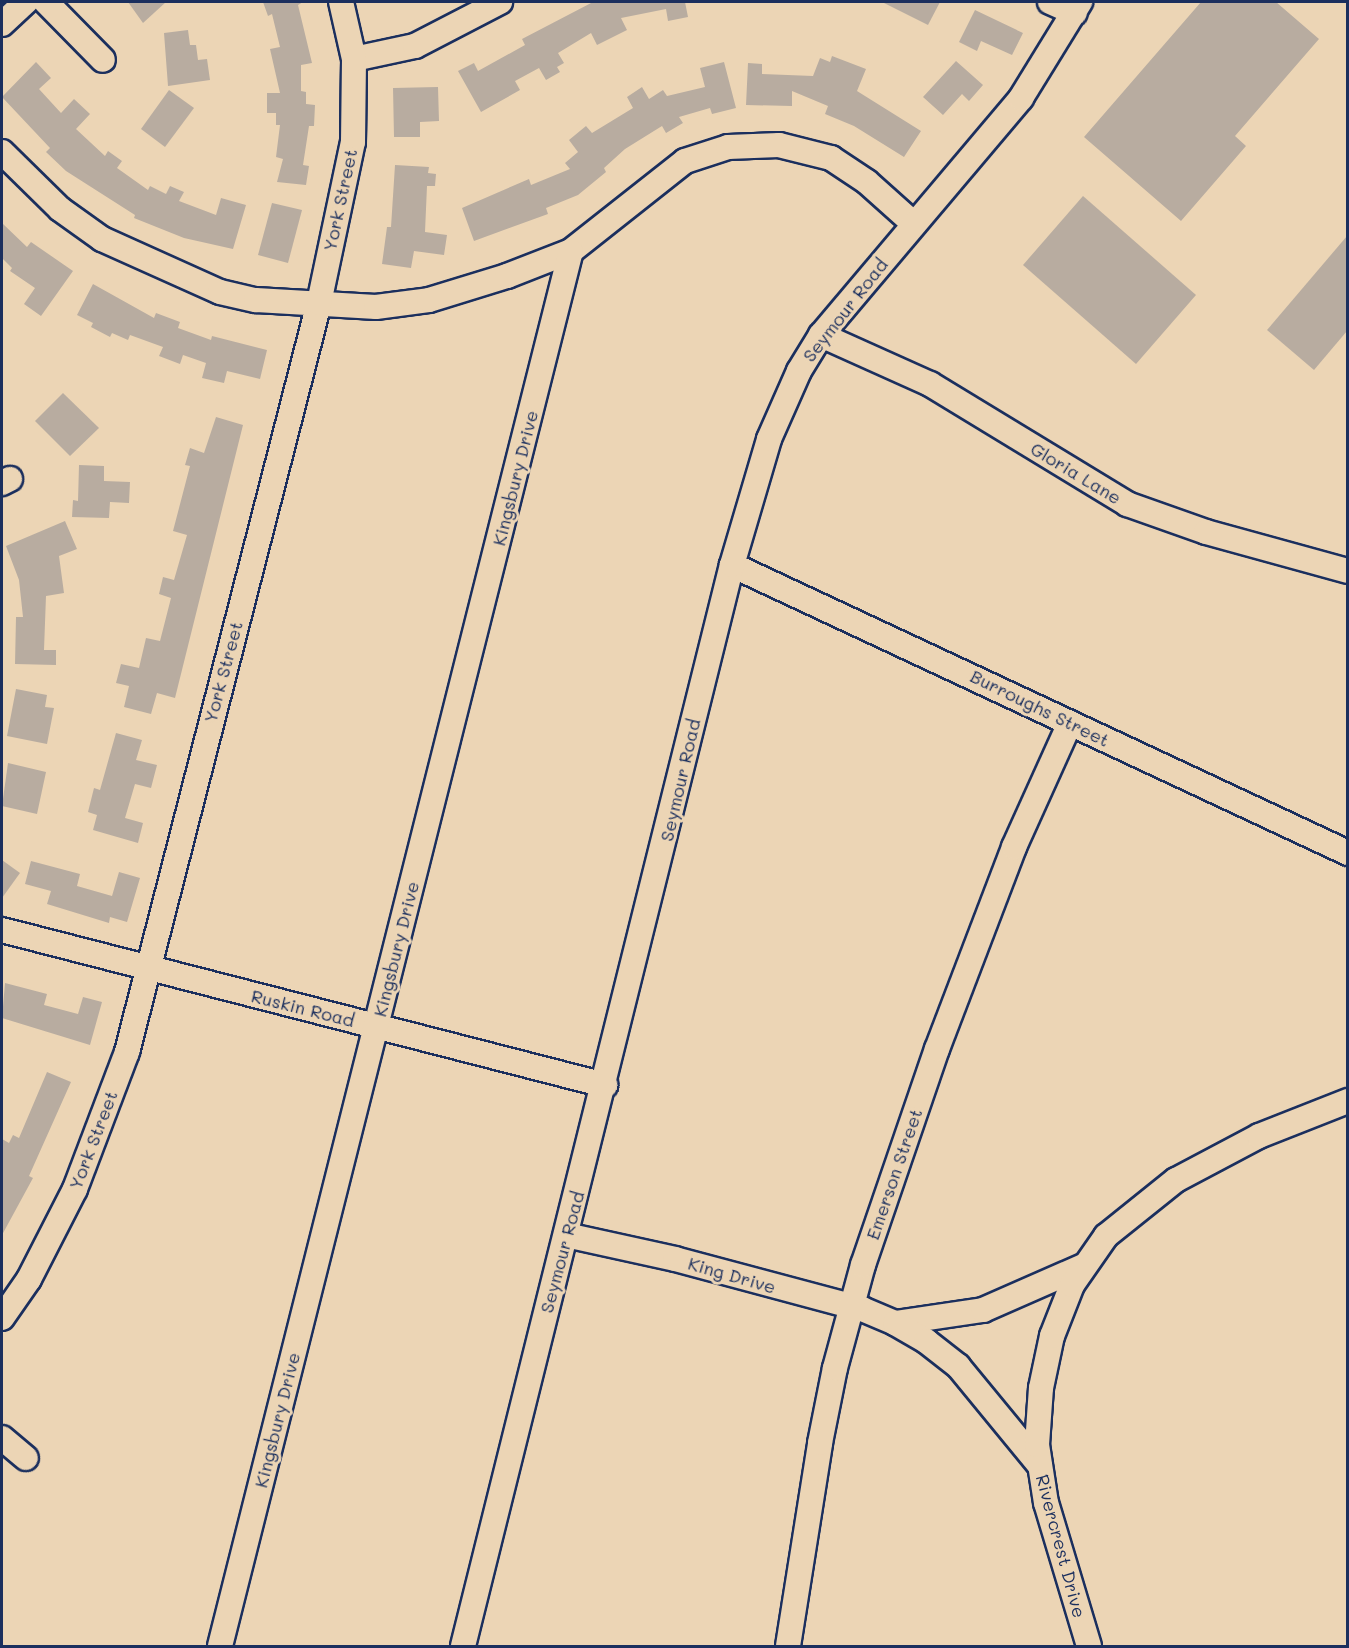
<!DOCTYPE html>
<html>
<head>
<meta charset="utf-8">
<style>
  body { margin:0 }
  #map { position:relative; width:1349px; height:1648px; overflow:hidden; background:#ecd5b5; font-family:Mali,sans-serif }
  div>[style] { position:absolute }
  .building>* { inset:0; background:#b8aca0 }
  .roads { filter:drop-shadow(2px 0 #1b2f5e) drop-shadow(-2px 0 #1b2f5e) drop-shadow(0 2px #1b2f5e) drop-shadow(0 -2px #1b2f5e) }
  .minor>* { height:24px; margin:-12px; padding:0 12px; transform-origin:12px; border-radius:12px; background:#ecd5b5 }
  span { translate:-50% -50%; white-space:nowrap; text-align:center; line-height:1.15; -webkit-text-stroke:6px #ecd5b5; paint-order:stroke }
  .street-label { font-size:18px; color:#1b2f5e }
  .frame { position:absolute; inset:0; border:3px solid #1b2f5e; pointer-events:none }
</style>
</head>
<body>
<div id="map">
  <div class="building">
    <div style="clip-path:polygon(128px 2px,166px 2px,143px 23px)"></div>
    <div style="clip-path:polygon(263px 2px,303px 2px,298px 5px,312px 63px,301px 65px,301px 91px,306px 92px,306px 104px,315px 105px,314px 126px,309px 126px,303px 165px,309px 166px,306px 185px,277px 182px,283px 159px,276px 157px,280px 125px,276px 125px,276px 113px,267px 113px,267px 93px,280px 93px,270px 49px,280px 47px,272px 14px,268px 16px)"></div>
    <div style="clip-path:polygon(593px 2px,685px 2px,688px 17px,668px 21px,666px 9px,621px 18px,627px 30px,597px 45px,591px 33px,558px 53px,564px 63px,557px 67px,560px 72px,546px 80px,539px 68px,515px 81px,520px 90px,481px 112px,458px 71px,474px 63px,478px 71px,525px 45px,522px 39px)"></div>
    <div style="clip-path:polygon(882px 2px,940px 2px,928px 25px)"></div>
    <div style="clip-path:polygon(1201px 2px,1276px 2px,1319px 39px,1235px 136px,1246px 146px,1181px 221px,1084px 137px)"></div>
    <div style="clip-path:polygon(975px 10px,1023px 33px,1012px 55px,981px 41px,977px 51px,959px 42px)"></div>
    <div style="clip-path:polygon(188px 30px,190px 45px,196px 45px,198px 60px,207px 59px,210px 80px,168px 86px,164px 33px)"></div>
    <div style="clip-path:polygon(832px 56px,866px 69px,857px 91px,921px 131px,904px 157px,854px 126px,825px 114px,828px 106px,792px 91px,792px 106px,746px 105px,748px 63px,762px 64px,762px 74px,813px 76px,820px 58px,830px 62px)"></div>
    <div style="clip-path:polygon(956px 61px,983px 85px,969px 101px,962px 94px,943px 115px,923px 97px)"></div>
    <div style="clip-path:polygon(36px 62px,51px 78px,39px 89px,61px 113px,74px 99px,90px 114px,76px 129px,105px 156px,108px 151px,122px 161px,117px 168px,148px 190px,150px 186px,166px 194px,170px 186px,184px 192px,179px 201px,216px 215px,221px 198px,246px 205px,233px 249px,184px 238px,134px 218px,135px 215px,66px 171px,46px 152px,50px 148px,2px 97px)"></div>
    <div style="clip-path:polygon(724px 62px,736px 108px,712px 114px,710px 108px,679px 117px,683px 123px,666px 133px,662px 126px,625px 149px,604px 168px,606px 172px,578px 195px,546px 208px,548px 214px,474px 241px,462px 208px,529px 179px,531px 185px,570px 169px,565px 163px,578px 152px,569px 140px,586px 126px,592px 133px,633px 108px,627px 97px,642px 87px,649px 99px,663px 90px,667px 96px,705px 87px,700px 68px)"></div>
    <div style="clip-path:polygon(438px 87px,439px 121px,420px 122px,420px 137px,394px 137px,393px 88px)"></div>
    <div style="clip-path:polygon(169px 90px,194px 108px,165px 147px,141px 129px)"></div>
    <div style="clip-path:polygon(395px 165px,429px 167px,428px 173px,436px 174px,435px 186px,427px 186px,425px 232px,447px 235px,444px 255px,414px 251px,411px 268px,382px 264px,387px 227px,391px 227px)"></div>
    <div style="clip-path:polygon(1083px 196px,1196px 295px,1136px 364px,1023px 265px)"></div>
    <div style="clip-path:polygon(272px 203px,302px 210px,288px 263px,258px 255px)"></div>
    <div style="clip-path:polygon(2px 223px,27px 247px,31px 242px,73px 271px,41px 316px,24px 304px,35px 288px,10px 271px,12px 268px,2px 258px)"></div>
    <div style="clip-path:polygon(1347px 236px,1347px 331px,1314px 370px,1267px 330px)"></div>
    <div style="clip-path:polygon(93px 284px,154px 318px,156px 313px,180px 322px,178px 328px,211px 340px,212px 336px,267px 350px,260px 379px,227px 371px,224px 383px,202px 378px,206px 363px,183px 355px,180px 364px,159px 356px,163px 347px,130px 335px,128px 340px,112px 333px,110px 337px,91px 327px,93px 323px,77px 315px)"></div>
    <div style="clip-path:polygon(63px 393px,99px 428px,70px 456px,35px 421px)"></div>
    <div style="clip-path:polygon(216px 417px,243px 425px,175px 698px,157px 693px,151px 714px,124px 707px,129px 686px,116px 683px,121px 664px,139px 668px,146px 638px,160px 641px,171px 598px,159px 594px,163px 577px,174px 580px,187px 535px,173px 531px,190px 466px,185px 465px,190px 448px,204px 453px)"></div>
    <div style="clip-path:polygon(79px 465px,104px 466px,104px 481px,130px 482px,129px 503px,110px 502px,109px 518px,72px 517px,73px 500px,78px 501px)"></div>
    <div style="clip-path:polygon(65px 521px,77px 549px,59px 556px,64px 593px,46px 596px,44px 650px,56px 650px,56px 665px,15px 664px,16px 617px,23px 617px,19px 580px,6px 546px)"></div>
    <div style="clip-path:polygon(16px 689px,47px 695px,45px 707px,54px 708px,47px 744px,7px 736px)"></div>
    <div style="clip-path:polygon(116px 733px,142px 740px,136px 760px,157px 765px,151px 788px,135px 784px,125px 818px,143px 823px,138px 843px,93px 830px,97px 815px,88px 812px,94px 788px,100px 790px)"></div>
    <div style="clip-path:polygon(8px 763px,46px 772px,37px 814px,2px 806px)"></div>
    <div style="clip-path:polygon(2px 860px,20px 873px,2px 898px)"></div>
    <div style="clip-path:polygon(31px 861px,80px 874px,77px 886px,112px 896px,119px 872px,140px 878px,127px 922px,110px 917px,109px 923px,47px 904px,51px 891px,25px 884px)"></div>
    <div style="clip-path:polygon(5px 983px,47px 994px,44px 1005px,78px 1014px,83px 997px,102px 1002px,90px 1045px,2px 1018px)"></div>
    <div style="clip-path:polygon(47px 1072px,71px 1082px,29px 1176px,33px 1178px,2px 1235px,2px 1139px,9px 1143px,13px 1135px,19px 1138px)"></div>
  </div>
  <div class="roads">
    <div class="minor">
      <div style="left:46px;top:2px;width:81px;rotate:45.5deg"></div>
      <div style="left:1050px;top:2px;width:27px;rotate:24deg"></div>
      <div style="left:2px;top:24px;width:33px;rotate:-43deg"></div>
      <div style="left:354px;top:59px;width:62px;rotate:-12deg"></div>
      <div style="left:415px;top:46px;width:96px;rotate:-27.4deg"></div>
      <div style="left:2px;top:152px;width:81px;rotate:44.5deg"></div>
      <div style="left:60px;top:209px;width:52px;rotate:35.5deg"></div>
      <div style="left:102px;top:239px;width:129px;rotate:24.2deg"></div>
      <div style="left:220px;top:292px;width:37px;rotate:13deg"></div>
      <div style="left:256px;top:300px;width:120px;rotate:3.3deg"></div>
      <div style="left:376px;top:307px;width:53px;rotate:-7.5deg"></div>
      <div style="left:429px;top:300px;width:82px;rotate:-17.1deg"></div>
      <div style="left:507px;top:276px;width:69px;rotate:-21.3deg"></div>
      <div style="left:571px;top:251px;width:145px;rotate:-38.3deg"></div>
      <div style="left:685px;top:161px;width:45px;rotate:-18deg"></div>
      <div style="left:728px;top:147px;width:51px;rotate:-2.2deg"></div>
      <div style="left:779px;top:145px;width:54px;rotate:14deg"></div>
      <div style="left:831px;top:158px;width:43px;rotate:33.7deg"></div>
      <div style="left:867px;top:182px;width:63px;rotate:41.8deg"></div>
      <div style="left:821px;top:335px;width:120px;rotate:24.2deg"></div>
      <div style="left:930px;top:384px;width:231px;rotate:31.3deg"></div>
      <div style="left:1127px;top:504px;width:84px;rotate:19.5deg"></div>
      <div style="left:1206px;top:532px;width:147px;rotate:15.4deg"></div>
      <div style="left:2px;top:483px;width:9px;rotate:-27deg"></div>
      <div style="left:732px;top:565px;width:680px;rotate:25.06deg"></div>
      <div style="left:2px;top:930px;width:623px;rotate:14.42deg"></div>
      <div style="left:566px;top:1235px;width:112px;rotate:12.4deg"></div>
      <div style="left:675px;top:1259px;width:194px;rotate:15deg"></div>
      <div style="left:862px;top:1309px;width:36px;rotate:23deg"></div>
      <div style="left:895px;top:1323px;width:89px;rotate:-8.4deg"></div>
      <div style="left:983px;top:1310px;width:109px;rotate:-23.7deg"></div>
      <div style="left:2px;top:1318px;width:47px;rotate:-55.3deg"></div>
      <div style="left:29px;top:1279px;width:101px;rotate:-62.9deg"></div>
      <div style="left:75px;top:1189px;width:147px;rotate:-69.2deg"></div>
      <div style="left:127px;top:1052px;width:773px;rotate:-75.62deg"></div>
      <div style="left:319px;top:303px;width:165px;rotate:-78.1deg"></div>
      <div style="left:353px;top:142px;width:83px;rotate:-89.3deg"></div>
      <div style="left:354px;top:59px;width:58px;rotate:-102.8deg"></div>
      <div style="left:895px;top:1323px;width:36px;rotate:30deg"></div>
      <div style="left:926px;top:1341px;width:41px;rotate:38deg"></div>
      <div style="left:958px;top:1366px;width:129px;rotate:50.6deg"></div>
      <div style="left:2px;top:1438px;width:31px;rotate:40deg"></div>
      <div style="left:220px;top:1646px;width:1438px;rotate:-75.88deg"></div>
      <div style="left:463px;top:1646px;width:1114px;rotate:-76.03deg"></div>
      <div style="left:732px;top:565px;width:131px;rotate:-73.6deg"></div>
      <div style="left:769px;top:439px;width:74px;rotate:-66.2deg"></div>
      <div style="left:799px;top:371px;width:42px;rotate:-58.6deg"></div>
      <div style="left:821px;top:335px;width:310px;rotate:-49.8deg"></div>
      <div style="left:1021px;top:98px;width:113px;rotate:-58.4deg"></div>
      <div style="left:788px;top:1646px;width:206px;rotate:-81deg"></div>
      <div style="left:820px;top:1443px;width:76px;rotate:-78.7deg"></div>
      <div style="left:835px;top:1368px;width:107px;rotate:-74.8deg"></div>
      <div style="left:863px;top:1265px;width:228px;rotate:-71.1deg"></div>
      <div style="left:937px;top:1049px;width:216px;rotate:-69.1deg"></div>
      <div style="left:1014px;top:847px;width:136px;rotate:-65.7deg"></div>
      <div style="left:1089px;top:1646px;width:149px;rotate:-106.7deg"></div>
      <div style="left:1046px;top:1503px;width:59px;rotate:-98.8deg"></div>
      <div style="left:1037px;top:1445px;width:57px;rotate:-86deg"></div>
      <div style="left:1041px;top:1388px;width:53px;rotate:-78.1deg"></div>
      <div style="left:1052px;top:1336px;width:55px;rotate:-68.6deg"></div>
      <div style="left:1072px;top:1285px;width:60px;rotate:-55.2deg"></div>
      <div style="left:1106px;top:1236px;width:90px;rotate:-38.7deg"></div>
      <div style="left:1176px;top:1180px;width:94px;rotate:-27.9deg"></div>
      <div style="left:1259px;top:1136px;width:96px;rotate:-21.5deg"></div>
    </div>
  </div>
  <div class="street-label">
    <span style="left:340px;top:200px;rotate:-78deg">York Street</span>
    <span style="left:845px;top:310px;rotate:-52deg">Seymour Road</span>
    <span style="left:1076px;top:473px;rotate:31deg">Gloria Lane</span>
    <span style="left:515px;top:478px;rotate:-76deg">Kingsbury Drive</span>
    <span style="left:223px;top:672px;rotate:-75deg">York Street</span>
    <span style="left:1040px;top:708px;rotate:26deg">Burroughs Street</span>
    <span style="left:680px;top:780px;rotate:-77deg">Seymour Road</span>
    <span style="left:396px;top:949px;rotate:-76deg">Kingsbury Drive</span>
    <span style="left:303px;top:1008px;rotate:14deg">Ruskin Road</span>
    <span style="left:93px;top:1140px;rotate:-69deg">York Street</span>
    <span style="left:894px;top:1174px;rotate:-71deg">Emerson Street</span>
    <span style="left:562px;top:1252px;rotate:-75deg">Seymour Road</span>
    <span style="left:732px;top:1275px;rotate:16deg">King Drive</span>
    <span style="left:277px;top:1420px;rotate:-76deg">Kingsbury Drive</span>
    <span style="left:1061px;top:1546px;rotate:75deg">Rivercrest Drive</span>
  </div>
  <div class="frame"></div>
</div>
</body>
</html>
